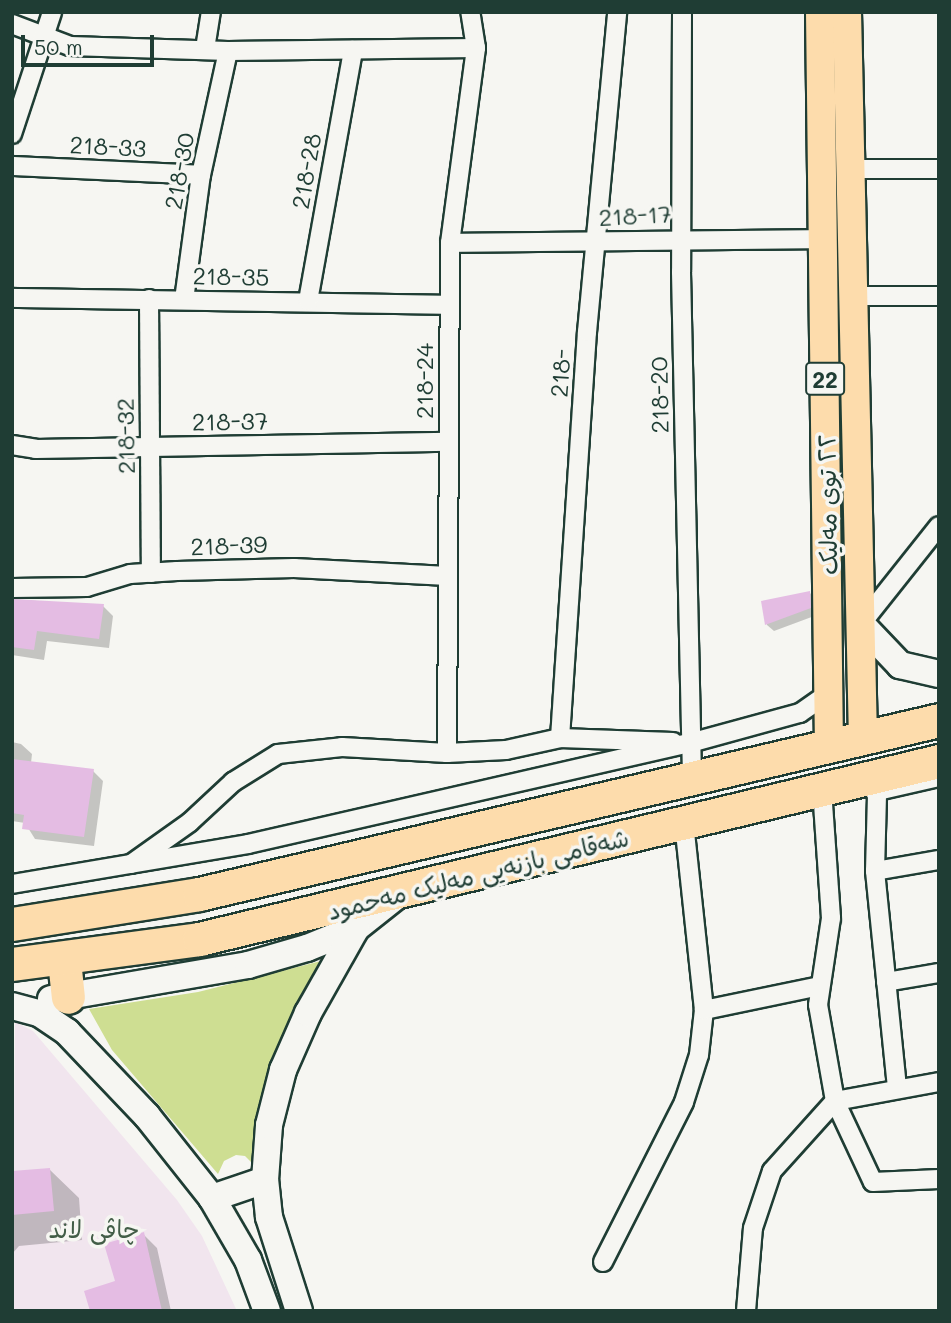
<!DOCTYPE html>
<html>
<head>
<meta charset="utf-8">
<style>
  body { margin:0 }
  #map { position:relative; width:951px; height:1323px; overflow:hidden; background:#f6f6f2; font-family:Mali,"Playpen Sans Arabic",sans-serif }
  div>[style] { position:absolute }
  .built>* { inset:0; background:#f1e5ee }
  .green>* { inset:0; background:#cede92 }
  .shadow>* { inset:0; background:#0003 }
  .building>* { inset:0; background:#e4bce3 }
  .roads { filter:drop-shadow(2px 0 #1f3d34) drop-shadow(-2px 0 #1f3d34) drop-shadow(0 2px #1f3d34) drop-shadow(0 -2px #1f3d34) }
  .lane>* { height:9px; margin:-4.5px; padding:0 4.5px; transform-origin:4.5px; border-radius:4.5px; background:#f6f6f2 }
  .street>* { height:18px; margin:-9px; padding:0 9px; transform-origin:9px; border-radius:9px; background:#f6f6f2 }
  .secondary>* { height:26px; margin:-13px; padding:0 13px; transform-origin:13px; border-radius:13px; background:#f6f6f2 }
  .primary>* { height:28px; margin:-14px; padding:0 14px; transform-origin:14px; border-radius:14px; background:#fddcac }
  .highway>* { height:33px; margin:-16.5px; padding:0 16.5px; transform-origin:16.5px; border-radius:16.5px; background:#fddcac }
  span { translate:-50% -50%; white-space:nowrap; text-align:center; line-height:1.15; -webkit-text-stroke:7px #f6f6f2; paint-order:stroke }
  .shield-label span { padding:2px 5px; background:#f6f6f2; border:2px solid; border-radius:5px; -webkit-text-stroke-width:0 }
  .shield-label { font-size:23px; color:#1f3d34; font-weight:700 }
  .street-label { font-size:24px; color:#1f3d34 }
  .park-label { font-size:24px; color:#425d47 }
  .frame { position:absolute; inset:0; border:14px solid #1f3d34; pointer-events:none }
  .scale { position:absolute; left:21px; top:35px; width:133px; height:32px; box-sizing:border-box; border:4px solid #1f3d34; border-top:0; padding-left:9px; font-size:21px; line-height:24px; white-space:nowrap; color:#1f3d34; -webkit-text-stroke:5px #f6f6f2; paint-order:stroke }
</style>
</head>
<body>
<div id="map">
  <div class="built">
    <div style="clip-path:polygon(15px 1022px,33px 1031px,177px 1200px,202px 1236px,237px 1311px,12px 1311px)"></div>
  </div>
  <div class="green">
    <div style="clip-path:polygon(321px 961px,290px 1028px,253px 1164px,245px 1156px,236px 1155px,224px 1161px,218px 1174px,112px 1050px,89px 1009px,198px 992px)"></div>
  </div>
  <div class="shadow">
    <div style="clip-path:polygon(810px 593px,816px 600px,817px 615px,774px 631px,767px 625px,763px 602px)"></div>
    <div style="clip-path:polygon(12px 599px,103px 606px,113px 616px,109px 648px,47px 641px,44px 660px,12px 655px)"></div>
    <div style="clip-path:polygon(12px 742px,21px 744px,32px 754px,31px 763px,93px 771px,103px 781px,94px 846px,35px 839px,25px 823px,12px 821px)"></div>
    <div style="clip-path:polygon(50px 1170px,79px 1198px,82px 1240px,19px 1246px,12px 1254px,12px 1173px)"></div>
    <div style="clip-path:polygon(143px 1234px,157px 1248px,171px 1311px,92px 1311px,117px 1282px)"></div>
  </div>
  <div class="building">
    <div style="clip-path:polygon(810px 591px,811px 608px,765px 625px,761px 601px)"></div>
    <div style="clip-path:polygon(12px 599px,104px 604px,99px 639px,37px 631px,34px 650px,12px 647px)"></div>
    <div style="clip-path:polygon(12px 759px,94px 769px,84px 837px,22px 829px,24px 815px,12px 813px)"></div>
    <div style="clip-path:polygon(50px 1168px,54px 1211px,12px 1215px,12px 1171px)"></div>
    <div style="clip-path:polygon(144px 1232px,162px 1311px,90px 1311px,84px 1291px,115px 1281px,104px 1244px)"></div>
  </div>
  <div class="roads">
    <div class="lane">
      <div style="left:877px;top:795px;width:64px;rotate:-12.7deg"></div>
    </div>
    <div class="street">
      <div style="left:682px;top:12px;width:260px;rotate:90.2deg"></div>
      <div style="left:681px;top:272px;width:505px;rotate:88.75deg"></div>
      <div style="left:12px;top:24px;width:62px;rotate:20.8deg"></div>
      <div style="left:70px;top:46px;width:158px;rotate:1.8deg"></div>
      <div style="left:228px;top:51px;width:248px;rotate:-0.7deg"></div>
      <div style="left:205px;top:49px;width:37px;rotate:-81deg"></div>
      <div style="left:12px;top:134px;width:128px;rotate:-71.8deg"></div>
      <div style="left:12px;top:166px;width:189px;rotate:2.7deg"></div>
      <div style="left:851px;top:169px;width:88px"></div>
      <div style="left:450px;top:243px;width:373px;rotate:-0.6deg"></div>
      <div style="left:853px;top:296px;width:86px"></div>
      <div style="left:12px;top:298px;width:437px;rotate:0.9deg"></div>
      <div style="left:149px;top:299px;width:274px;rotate:89.6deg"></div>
      <div style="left:184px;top:300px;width:126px;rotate:-82.3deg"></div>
      <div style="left:201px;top:175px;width:127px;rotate:-77.7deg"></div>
      <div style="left:308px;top:301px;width:255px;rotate:-79.8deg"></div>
      <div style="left:12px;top:445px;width:24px;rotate:9deg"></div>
      <div style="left:36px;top:449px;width:413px;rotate:-1deg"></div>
      <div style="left:12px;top:588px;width:75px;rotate:-0.8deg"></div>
      <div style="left:87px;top:587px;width:45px;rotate:-16.8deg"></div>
      <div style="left:130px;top:574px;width:47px;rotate:-3.7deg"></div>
      <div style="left:177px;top:571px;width:117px;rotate:-1.5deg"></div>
      <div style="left:294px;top:568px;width:154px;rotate:3deg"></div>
      <div style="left:861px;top:624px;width:125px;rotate:-51.5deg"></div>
      <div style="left:560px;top:738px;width:407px;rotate:-86.2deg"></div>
      <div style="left:587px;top:332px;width:321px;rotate:-84.6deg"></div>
      <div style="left:447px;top:753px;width:510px;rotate:-89.66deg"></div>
      <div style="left:450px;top:243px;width:197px;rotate:-82.4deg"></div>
      <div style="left:476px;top:48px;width:36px;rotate:-99deg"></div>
      <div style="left:866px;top:778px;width:20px;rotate:57deg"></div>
      <div style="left:877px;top:795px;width:76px;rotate:91.5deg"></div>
      <div style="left:875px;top:871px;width:219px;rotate:84.2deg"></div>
      <div style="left:131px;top:864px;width:72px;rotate:-35.4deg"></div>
      <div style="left:190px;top:822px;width:59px;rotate:-42.9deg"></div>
      <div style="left:233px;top:782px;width:53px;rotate:-31.9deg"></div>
      <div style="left:278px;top:754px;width:64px;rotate:-6.2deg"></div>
      <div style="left:342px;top:747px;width:105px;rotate:3.3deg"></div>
      <div style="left:447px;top:753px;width:59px;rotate:-2.9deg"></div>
      <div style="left:506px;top:750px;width:55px;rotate:-12.5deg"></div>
      <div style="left:560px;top:738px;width:113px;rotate:2deg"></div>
      <div style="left:875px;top:871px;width:65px;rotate:-9.8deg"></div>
      <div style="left:12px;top:884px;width:239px;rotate:-9.6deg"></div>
      <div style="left:248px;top:844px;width:453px;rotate:-12.9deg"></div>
      <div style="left:690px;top:743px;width:114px;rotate:-15.3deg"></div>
      <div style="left:800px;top:713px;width:37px;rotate:-35deg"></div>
      <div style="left:886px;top:982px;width:54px;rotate:-9.6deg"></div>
      <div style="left:704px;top:1010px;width:118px;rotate:-11.7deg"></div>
      <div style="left:939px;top:1082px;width:106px;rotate:169.6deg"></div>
      <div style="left:835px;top:1101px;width:89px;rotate:64.9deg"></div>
      <div style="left:873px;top:1182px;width:66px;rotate:-2.6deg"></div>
      <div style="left:603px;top:1262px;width:179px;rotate:-63.1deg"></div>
      <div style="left:684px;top:1102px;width:49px;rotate:-72.3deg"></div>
      <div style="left:699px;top:1055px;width:45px;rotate:-83.7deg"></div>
      <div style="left:704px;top:1010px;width:188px;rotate:-96.1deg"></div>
      <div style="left:746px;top:1311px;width:83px;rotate:-85.2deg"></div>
      <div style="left:753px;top:1228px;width:60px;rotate:-71.6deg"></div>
      <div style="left:772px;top:1171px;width:94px;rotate:-48deg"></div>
      <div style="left:835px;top:1101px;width:97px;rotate:-100deg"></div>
      <div style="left:818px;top:1005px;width:88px;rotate:-81.5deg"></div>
      <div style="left:831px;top:918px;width:128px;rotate:-94deg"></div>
    </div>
    <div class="secondary">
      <div style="left:861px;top:624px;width:57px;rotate:46.4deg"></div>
      <div style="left:900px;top:665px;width:40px;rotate:13deg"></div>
      <div style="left:51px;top:999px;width:200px;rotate:-9.8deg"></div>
      <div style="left:248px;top:965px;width:61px;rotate:-16.1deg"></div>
      <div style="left:307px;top:948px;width:53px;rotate:-22.2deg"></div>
      <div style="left:356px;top:928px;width:55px;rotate:-38.3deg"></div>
      <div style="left:12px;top:1006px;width:28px;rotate:15deg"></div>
      <div style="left:39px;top:1013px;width:34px;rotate:34deg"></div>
      <div style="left:67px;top:1032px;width:116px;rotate:46.4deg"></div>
      <div style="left:147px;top:1116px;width:105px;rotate:51.6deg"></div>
      <div style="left:212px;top:1198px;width:72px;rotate:59.9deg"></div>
      <div style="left:248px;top:1260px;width:54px;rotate:69.6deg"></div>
      <div style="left:212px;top:1198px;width:56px;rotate:-18.8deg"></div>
      <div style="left:299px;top:1311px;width:99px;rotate:-107.7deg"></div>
      <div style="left:269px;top:1217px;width:37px;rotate:-96deg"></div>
      <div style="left:265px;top:1180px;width:55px;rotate:-85.8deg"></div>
      <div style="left:269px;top:1125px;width:57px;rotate:-75.7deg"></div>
      <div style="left:283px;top:1070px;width:62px;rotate:-66.3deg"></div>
      <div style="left:308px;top:1013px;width:98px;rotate:-60.5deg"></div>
    </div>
    <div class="primary">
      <div style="left:820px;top:12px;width:733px;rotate:89.3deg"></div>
      <div style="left:847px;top:12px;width:726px;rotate:88.74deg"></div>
    </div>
    <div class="highway">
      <div style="left:12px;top:924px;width:189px;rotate:-9.1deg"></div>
      <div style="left:199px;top:894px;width:760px;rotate:-13.23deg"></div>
      <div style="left:64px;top:960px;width:37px;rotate:84deg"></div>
      <div style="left:12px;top:964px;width:189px;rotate:-7.6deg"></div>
      <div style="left:199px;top:939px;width:761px;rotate:-13.53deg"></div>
    </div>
  </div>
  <div class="shield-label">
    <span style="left:825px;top:379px">22</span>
  </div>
  <div class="street-label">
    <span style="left:108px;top:146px;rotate:3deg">218-33</span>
    <span style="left:179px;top:171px;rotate:-80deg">218-30</span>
    <span style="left:306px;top:171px;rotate:-80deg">218-28</span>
    <span style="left:635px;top:215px;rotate:-3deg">218-17</span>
    <span style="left:231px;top:276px;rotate:1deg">218-35</span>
    <span style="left:560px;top:373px;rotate:-86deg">218-</span>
    <span style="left:424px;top:381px;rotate:-90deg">218-24</span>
    <span style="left:659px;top:395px;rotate:-91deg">218-20</span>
    <span style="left:230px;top:421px;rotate:-1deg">218-37</span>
    <span style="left:125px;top:436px;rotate:-91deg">218-32</span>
    <span style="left:827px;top:504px;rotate:-91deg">٢٢ توی مەلیک</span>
    <span style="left:229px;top:545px;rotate:-2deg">218-39</span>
    <span style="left:478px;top:874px;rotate:-14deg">شەقامی بازنەیی مەلیک مەحمود</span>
  </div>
  <div class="park-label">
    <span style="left:94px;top:1229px">چاڤی لاند</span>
  </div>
  <div class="frame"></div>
  <div class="scale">50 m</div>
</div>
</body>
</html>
